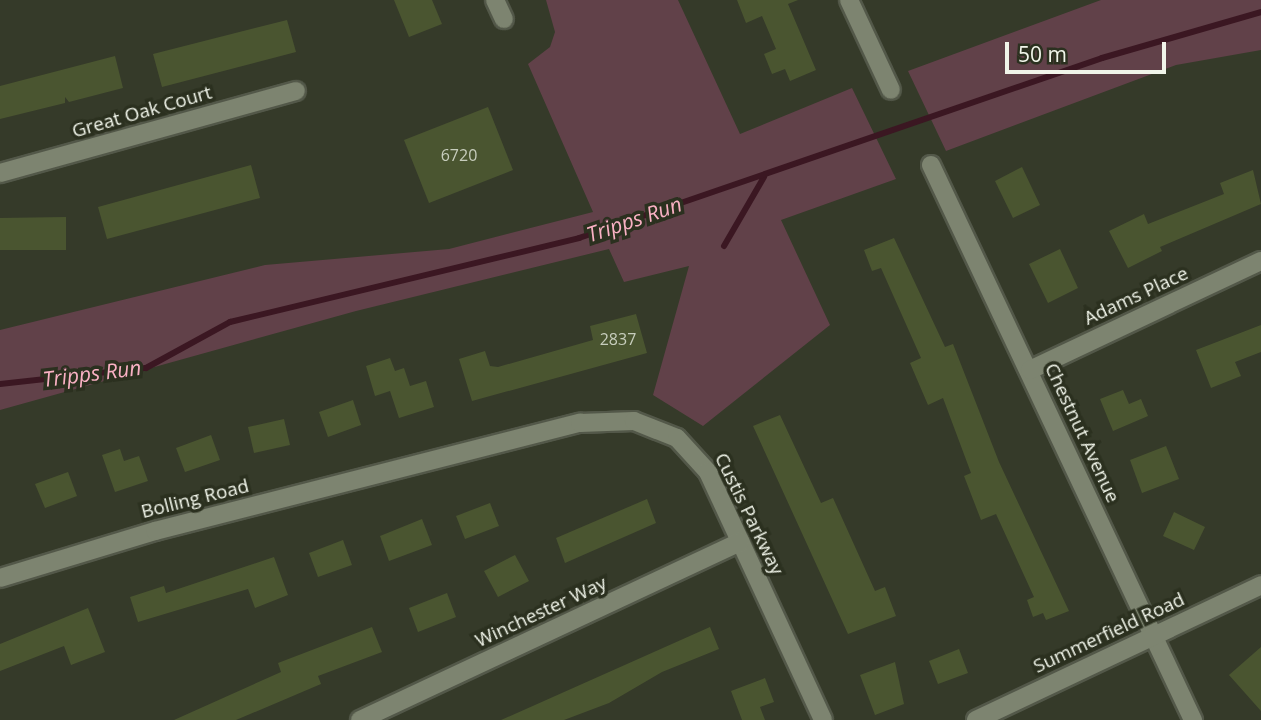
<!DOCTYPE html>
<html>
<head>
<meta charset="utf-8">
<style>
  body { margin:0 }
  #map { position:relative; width:1261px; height:720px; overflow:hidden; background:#353a29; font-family:"Open Sans",sans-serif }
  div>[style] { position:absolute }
  .green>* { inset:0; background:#614149 }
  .stream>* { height:6px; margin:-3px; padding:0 3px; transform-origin:3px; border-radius:3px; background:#3b1722 }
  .building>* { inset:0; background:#4a5530 }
  .roads { filter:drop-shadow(2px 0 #535849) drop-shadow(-2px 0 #535849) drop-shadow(0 2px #535849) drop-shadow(0 -2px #535849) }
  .street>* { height:18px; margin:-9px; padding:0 9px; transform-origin:9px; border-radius:9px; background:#7d8470 }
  span { translate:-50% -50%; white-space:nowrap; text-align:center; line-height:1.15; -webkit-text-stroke:7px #2b301f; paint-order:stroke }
  .number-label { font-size:16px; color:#c7cdbc }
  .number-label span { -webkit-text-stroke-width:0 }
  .street-label { font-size:19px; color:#f1f5ea }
  .water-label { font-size:21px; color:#fab1c4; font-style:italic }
  .scale { position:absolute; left:1005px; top:42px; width:161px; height:32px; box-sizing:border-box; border:4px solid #f1f5ea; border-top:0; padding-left:9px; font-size:21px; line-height:24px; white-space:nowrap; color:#f1f5ea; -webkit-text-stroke:5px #2b301f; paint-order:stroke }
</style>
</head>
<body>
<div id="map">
  <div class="green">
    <div style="clip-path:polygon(546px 0,678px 0,740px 134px,852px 88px,896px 179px,781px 220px,830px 325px,703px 426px,653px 395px,689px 266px,624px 282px,609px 249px,356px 311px,0 410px,0 330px,265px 265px,449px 249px,593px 212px,528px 64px,550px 47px,555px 32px)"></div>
    <div style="clip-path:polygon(1101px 0,1261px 0,1261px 50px,1176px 65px,946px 151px,908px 71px)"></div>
  </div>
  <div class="stream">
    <div style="left:724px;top:246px;width:80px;rotate:-59.9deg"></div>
    <div style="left:0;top:384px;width:147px;rotate:-6.3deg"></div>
    <div style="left:146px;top:368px;width:96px;rotate:-28.7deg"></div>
    <div style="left:230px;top:322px;width:359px;rotate:-13.5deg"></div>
    <div style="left:579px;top:238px;width:553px;rotate:-18.99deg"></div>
    <div style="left:1102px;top:58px;width:166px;rotate:-16.1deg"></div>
  </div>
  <div class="building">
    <div style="clip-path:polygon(394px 0,432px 0,442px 24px,409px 37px)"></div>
    <div style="clip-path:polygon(737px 0,798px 0,788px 4px,816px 70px,790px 81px,785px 69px,772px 74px,764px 54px,776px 49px,762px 16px,746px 23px)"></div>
    <div style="clip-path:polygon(287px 20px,296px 52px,162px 87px,153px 54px)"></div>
    <div style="clip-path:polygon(115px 56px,123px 88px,69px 102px,65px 97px,65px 103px,0 119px,0 86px)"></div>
    <div style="clip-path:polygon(488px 107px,513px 170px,429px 203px,404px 140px)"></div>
    <div style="clip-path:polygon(251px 165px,260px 198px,107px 239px,98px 207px)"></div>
    <div style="clip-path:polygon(1022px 167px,1040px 205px,1013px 218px,995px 181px)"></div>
    <div style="clip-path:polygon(1253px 170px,1261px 204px,1160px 247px,1162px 251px,1128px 268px,1109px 231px,1144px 214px,1148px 224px,1224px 194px,1220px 183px)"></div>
    <div style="clip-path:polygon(66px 217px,66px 250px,0 250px,0 218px)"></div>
    <div style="clip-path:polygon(894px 238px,945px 347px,953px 344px,999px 462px,1069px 611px,1046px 620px,1043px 613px,1033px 617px,1027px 600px,1034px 597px,996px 514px,981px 520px,964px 476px,971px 473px,943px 398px,928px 405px,910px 363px,921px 358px,881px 268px,872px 271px,864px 250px)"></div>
    <div style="clip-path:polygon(1060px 249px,1078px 288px,1048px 303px,1029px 264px)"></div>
    <div style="clip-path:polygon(636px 314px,647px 353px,472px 401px,459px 359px,485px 351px,490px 366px,498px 367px,593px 340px,590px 326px)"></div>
    <div style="clip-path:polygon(1261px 325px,1261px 352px,1235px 362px,1241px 376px,1211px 388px,1196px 350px)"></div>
    <div style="clip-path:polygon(390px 358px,395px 371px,404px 368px,410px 386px,426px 381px,434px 407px,399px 418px,390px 391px,375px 396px,366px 366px)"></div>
    <div style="clip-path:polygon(1123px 390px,1129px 404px,1141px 399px,1148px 416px,1113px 431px,1100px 399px)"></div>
    <div style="clip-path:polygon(353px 400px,361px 425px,328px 437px,319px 412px)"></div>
    <div style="clip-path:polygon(780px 415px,821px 503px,833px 498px,875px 591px,885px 587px,896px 616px,848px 634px,753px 426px)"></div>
    <div style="clip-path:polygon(284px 419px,290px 445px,254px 453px,248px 427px)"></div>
    <div style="clip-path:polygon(211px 435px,220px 460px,185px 472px,176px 448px)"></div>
    <div style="clip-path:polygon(1166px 446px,1179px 479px,1142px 493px,1130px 460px)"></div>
    <div style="clip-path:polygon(120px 449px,124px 461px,139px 456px,148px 481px,115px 492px,102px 455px)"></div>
    <div style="clip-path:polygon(68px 472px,77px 496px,45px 508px,35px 484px)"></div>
    <div style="clip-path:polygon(647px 499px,656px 523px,565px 563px,556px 538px)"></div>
    <div style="clip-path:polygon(490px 503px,499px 526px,465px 539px,456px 516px)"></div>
    <div style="clip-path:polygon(1174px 512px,1205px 527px,1194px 550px,1163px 536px)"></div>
    <div style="clip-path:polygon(422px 519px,432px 545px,389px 561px,380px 536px)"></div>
    <div style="clip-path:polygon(343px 540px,352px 565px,318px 577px,309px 553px)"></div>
    <div style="clip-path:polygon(515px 555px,529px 581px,498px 597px,484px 571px)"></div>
    <div style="clip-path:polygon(274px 557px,288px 595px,255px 608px,248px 589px,138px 622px,130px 597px,164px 586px,166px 593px)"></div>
    <div style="clip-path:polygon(447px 593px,456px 617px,418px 632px,409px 608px)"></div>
    <div style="clip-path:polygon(88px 608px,105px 652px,71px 665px,64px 646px,0 671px,0 644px)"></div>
    <div style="clip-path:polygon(372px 627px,382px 652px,318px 676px,321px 684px,236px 720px,174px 720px,281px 672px,278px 663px)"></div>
    <div style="clip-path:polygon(710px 627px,719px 649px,662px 672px,609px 703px,564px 720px,501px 720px)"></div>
    <div style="clip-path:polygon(1261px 647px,1261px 711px,1229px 675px)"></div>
    <div style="clip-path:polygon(959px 649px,968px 673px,938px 684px,929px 661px)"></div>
    <div style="clip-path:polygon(895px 662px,904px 704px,875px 715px,860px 675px)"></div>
    <div style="clip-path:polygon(765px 678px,774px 702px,760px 707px,765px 720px,742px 720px,731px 691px)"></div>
  </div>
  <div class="roads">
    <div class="street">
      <div style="left:495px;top:0;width:21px;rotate:65deg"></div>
      <div style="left:849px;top:0;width:99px;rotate:65deg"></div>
      <div style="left:931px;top:165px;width:614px;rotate:64.73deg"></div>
      <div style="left:0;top:173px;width:307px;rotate:-15.5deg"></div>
      <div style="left:1030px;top:370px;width:255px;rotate:-25.3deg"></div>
      <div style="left:0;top:578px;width:162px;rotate:-16.9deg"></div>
      <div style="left:155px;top:531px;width:439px;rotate:-14.3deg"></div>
      <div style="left:580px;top:423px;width:54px;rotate:-2.1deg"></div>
      <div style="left:634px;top:421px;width:46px;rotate:21.6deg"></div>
      <div style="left:677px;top:438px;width:46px;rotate:47.6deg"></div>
      <div style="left:708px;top:472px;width:273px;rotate:65.1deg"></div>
      <div style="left:360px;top:720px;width:420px;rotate:-25.1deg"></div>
      <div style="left:976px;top:720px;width:315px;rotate:-25.3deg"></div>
    </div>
  </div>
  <div class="number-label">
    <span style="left:459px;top:155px">6720</span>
    <span style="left:618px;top:339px">2837</span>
  </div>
  <div class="street-label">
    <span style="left:142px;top:112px;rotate:-16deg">Great Oak Court</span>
    <span style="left:1136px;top:296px;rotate:-25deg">Adams Place</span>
    <span style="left:1082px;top:433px;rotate:65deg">Chestnut Avenue</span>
    <span style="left:195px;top:499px;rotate:-14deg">Bolling Road</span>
    <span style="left:749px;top:514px;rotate:64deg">Custis Parkway</span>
    <span style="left:541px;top:612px;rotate:-25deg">Winchester Way</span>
    <span style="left:1109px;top:633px;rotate:-25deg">Summerfield Road</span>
  </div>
  <div class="water-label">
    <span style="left:634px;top:219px;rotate:-19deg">Tripps Run</span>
    <span style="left:92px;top:373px;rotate:-7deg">Tripps Run</span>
  </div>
  <div class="scale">50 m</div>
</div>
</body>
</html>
